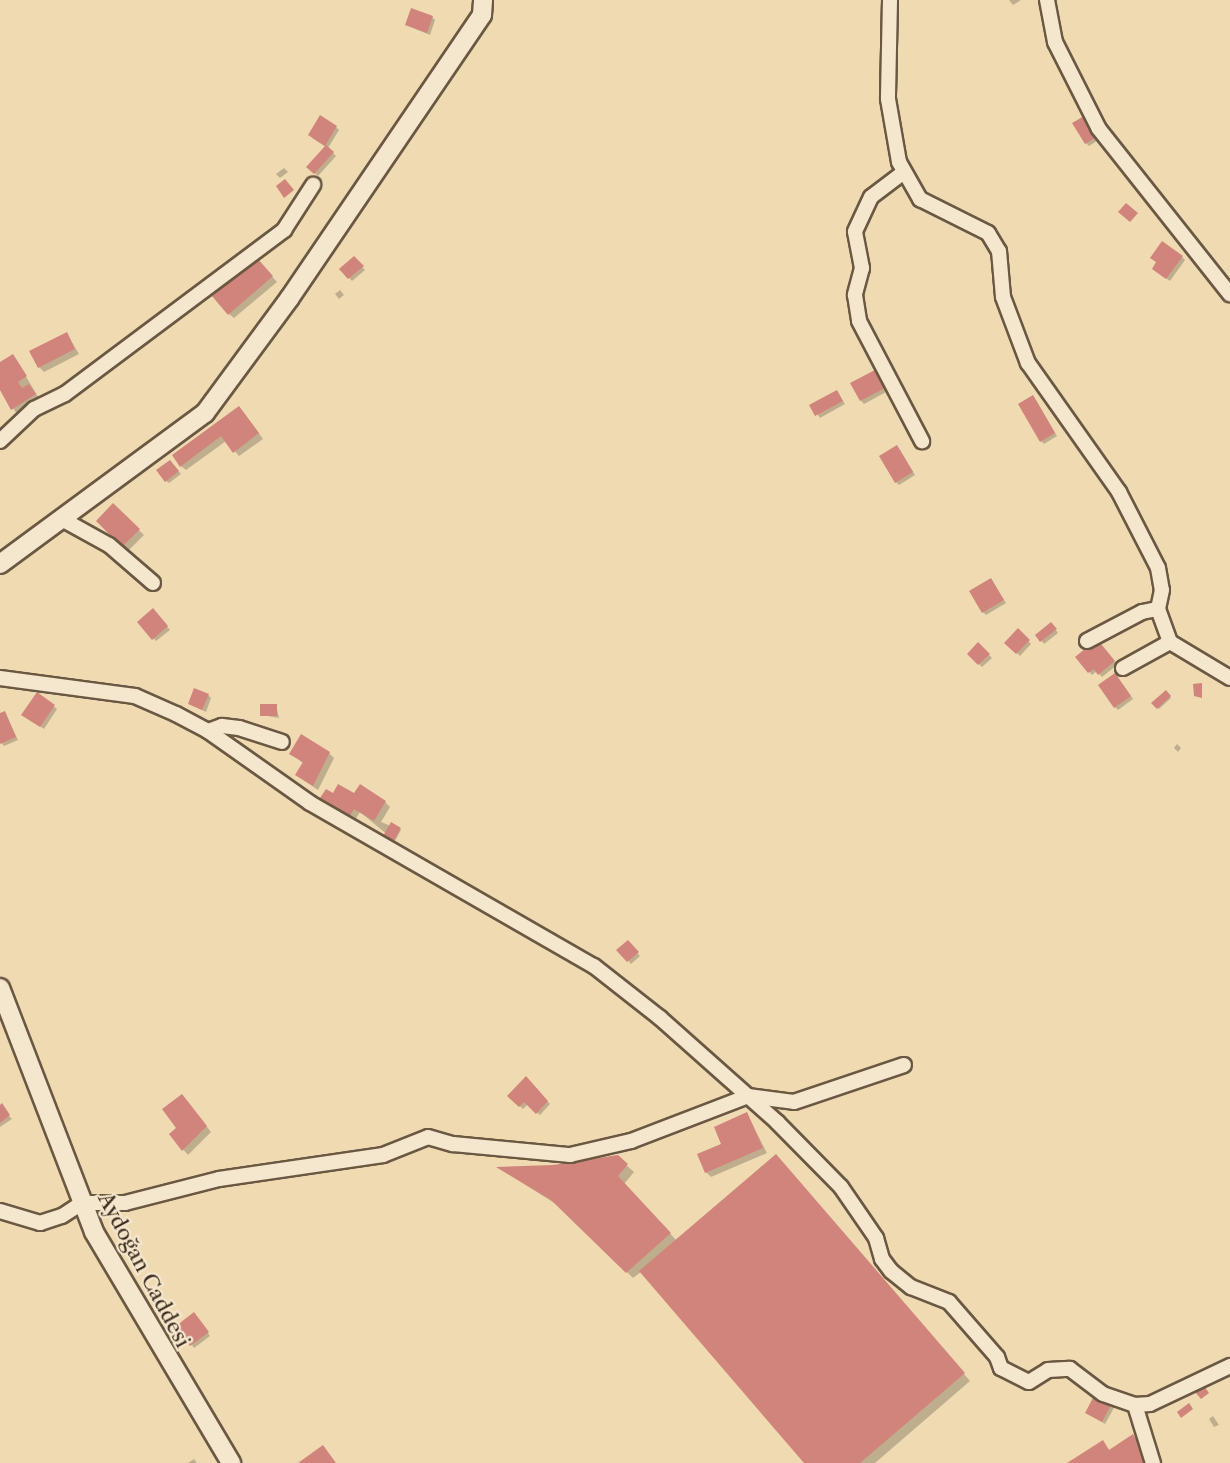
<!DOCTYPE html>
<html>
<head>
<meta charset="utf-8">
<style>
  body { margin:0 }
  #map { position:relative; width:1230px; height:1463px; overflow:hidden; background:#efdab2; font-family:"Libre Caslon Text",serif }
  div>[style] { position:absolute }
  .shadow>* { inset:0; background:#0003 }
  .building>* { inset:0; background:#d1847b }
  .roads { filter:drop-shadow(2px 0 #6a5843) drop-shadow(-2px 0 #6a5843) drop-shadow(0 2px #6a5843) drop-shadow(0 -2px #6a5843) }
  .street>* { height:14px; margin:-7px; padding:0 7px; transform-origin:7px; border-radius:7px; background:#f5e7cd }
  .secondary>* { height:18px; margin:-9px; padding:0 9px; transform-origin:9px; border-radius:9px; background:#f5e7cd }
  span { translate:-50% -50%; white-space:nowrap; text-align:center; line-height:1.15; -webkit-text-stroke:4.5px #f5e7cd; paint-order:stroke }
  .street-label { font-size:21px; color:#3d2c1e }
</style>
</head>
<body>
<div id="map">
  <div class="shadow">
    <div style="clip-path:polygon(1009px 0,1021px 0,1013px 5px)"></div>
    <div style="clip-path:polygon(432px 17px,435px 20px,430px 35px,406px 25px)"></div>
    <div style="clip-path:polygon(1086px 117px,1100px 139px,1089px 146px,1086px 143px)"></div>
    <div style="clip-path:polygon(336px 127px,339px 130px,328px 148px,336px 156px,318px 176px,308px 167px,326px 147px,312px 138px)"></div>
    <div style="clip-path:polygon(284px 168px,288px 172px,280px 178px,276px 174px)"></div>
    <div style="clip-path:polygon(1182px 257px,1185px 260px,1170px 281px,1157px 272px,1158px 263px)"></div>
    <div style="clip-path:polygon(354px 258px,365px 270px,352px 281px,341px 269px)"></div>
    <div style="clip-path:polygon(262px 265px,277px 282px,234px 318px,229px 314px)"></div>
    <div style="clip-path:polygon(340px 290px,344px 295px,339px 299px,335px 294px)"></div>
    <div style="clip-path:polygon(67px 334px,79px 354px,44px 372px,39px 367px)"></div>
    <div style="clip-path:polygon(13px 355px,40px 400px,17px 414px,0 389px,0 363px)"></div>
    <div style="clip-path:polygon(877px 374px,886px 392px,864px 404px,861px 401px)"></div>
    <div style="clip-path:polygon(837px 392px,845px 404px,820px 418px,811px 405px)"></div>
    <div style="clip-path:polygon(1036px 400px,1057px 436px,1044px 444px,1041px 441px)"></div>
    <div style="clip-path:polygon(244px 413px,263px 439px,239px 456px,226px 441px,186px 470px,181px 466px)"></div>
    <div style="clip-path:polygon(900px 450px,915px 475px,899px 485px,896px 482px)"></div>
    <div style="clip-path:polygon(173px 465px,181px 474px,169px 483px,166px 481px)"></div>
    <div style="clip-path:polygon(113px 505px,144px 535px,128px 551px,98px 521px)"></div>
    <div style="clip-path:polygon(991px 580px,1006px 603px,986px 615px,983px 612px)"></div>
    <div style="clip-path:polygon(156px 613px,170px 630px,156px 641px,139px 622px)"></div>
    <div style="clip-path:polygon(1051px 624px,1058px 633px,1044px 644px,1037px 635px)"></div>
    <div style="clip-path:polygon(1018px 630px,1031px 644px,1020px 656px,1006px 643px)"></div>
    <div style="clip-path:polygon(978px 644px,992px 658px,982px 667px,969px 654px)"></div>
    <div style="clip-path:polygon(1100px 644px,1117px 665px,1102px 677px,1097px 671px,1092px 675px,1077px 657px)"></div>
    <div style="clip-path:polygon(1118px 678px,1133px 699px,1118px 710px,1115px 707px)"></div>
    <div style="clip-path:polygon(1166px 692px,1171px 698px,1159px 709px,1153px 703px)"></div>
    <div style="clip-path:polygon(37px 694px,57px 709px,44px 729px,26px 717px)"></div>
    <div style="clip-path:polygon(208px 695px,211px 698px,206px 712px,190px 704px)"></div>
    <div style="clip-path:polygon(276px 705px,279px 718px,261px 715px)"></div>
    <div style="clip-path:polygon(5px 713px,18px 740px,4px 746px,0 741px,0 715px)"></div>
    <div style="clip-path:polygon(1177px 744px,1181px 748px,1178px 752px,1174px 748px)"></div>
    <div style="clip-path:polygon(329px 753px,334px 758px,318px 790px,296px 775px,304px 764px,291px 754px)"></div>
    <div style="clip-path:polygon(333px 795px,385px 802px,390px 807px,381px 822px,401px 830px,395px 841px,360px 812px,353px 823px,325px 806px)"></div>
    <div style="clip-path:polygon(628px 942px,640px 956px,631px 964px,619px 950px)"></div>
    <div style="clip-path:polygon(526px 1078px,550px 1104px,540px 1115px,528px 1104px,523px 1109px,509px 1096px)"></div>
    <div style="clip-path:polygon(187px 1101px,211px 1132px,188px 1155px,171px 1135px,179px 1129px)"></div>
    <div style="clip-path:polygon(0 1107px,12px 1119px,0 1127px)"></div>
    <div style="clip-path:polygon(747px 1114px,767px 1153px,711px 1177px,706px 1172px)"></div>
    <div style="clip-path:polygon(617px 1157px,634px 1172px,624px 1184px,677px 1241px,782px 1163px,970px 1381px,875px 1463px,806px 1463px,641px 1272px,633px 1278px,559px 1206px,499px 1168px,553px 1167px)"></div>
    <div style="clip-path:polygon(197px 1317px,210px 1336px,194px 1348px,192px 1345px)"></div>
    <div style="clip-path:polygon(1112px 1403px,1115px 1406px,1105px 1424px,1090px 1415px)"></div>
    <div style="clip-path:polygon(1213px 1416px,1219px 1425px,1214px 1427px,1209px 1419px)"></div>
    <div style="clip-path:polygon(194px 1459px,197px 1463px,188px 1463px)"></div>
  </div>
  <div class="building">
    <div style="clip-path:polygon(411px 8px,433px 16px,427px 33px,405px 25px)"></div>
    <div style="clip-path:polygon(320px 115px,337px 126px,325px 146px,308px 135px)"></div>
    <div style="clip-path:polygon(1086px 115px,1098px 136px,1085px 144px,1072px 123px)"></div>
    <div style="clip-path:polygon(326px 145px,334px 152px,314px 174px,306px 167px)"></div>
    <div style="clip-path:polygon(285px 179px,294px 190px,284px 198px,276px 186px)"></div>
    <div style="clip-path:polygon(1126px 203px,1138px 213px,1130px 222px,1118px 212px)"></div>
    <div style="clip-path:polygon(1162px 241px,1183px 256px,1166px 279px,1152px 269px,1156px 262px,1150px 258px)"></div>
    <div style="clip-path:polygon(354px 256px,364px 266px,348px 279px,339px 269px)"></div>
    <div style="clip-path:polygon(257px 258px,273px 276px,228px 315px,212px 296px)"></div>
    <div style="clip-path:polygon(67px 332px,75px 349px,38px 368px,29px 351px)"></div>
    <div style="clip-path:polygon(13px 354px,27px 376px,18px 382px,22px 388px,29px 384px,36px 394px,11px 410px,0 390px,0 362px)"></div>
    <div style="clip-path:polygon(875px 370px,885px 388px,860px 401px,850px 383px)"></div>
    <div style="clip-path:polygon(837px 390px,843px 401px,815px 416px,809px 405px)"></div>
    <div style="clip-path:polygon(1033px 395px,1055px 433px,1040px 442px,1018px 404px)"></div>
    <div style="clip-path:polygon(239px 406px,259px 433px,233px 453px,221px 436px,180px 467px,172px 455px)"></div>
    <div style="clip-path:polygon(897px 445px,913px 472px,895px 483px,879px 456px)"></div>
    <div style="clip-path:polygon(170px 460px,179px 471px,165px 482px,156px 470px)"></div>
    <div style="clip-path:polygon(113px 503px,140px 529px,122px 547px,96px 521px)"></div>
    <div style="clip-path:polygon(991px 578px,1004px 600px,982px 613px,969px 591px)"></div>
    <div style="clip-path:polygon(153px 608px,168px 626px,152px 640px,137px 622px)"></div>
    <div style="clip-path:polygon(1051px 622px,1057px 629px,1040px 642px,1035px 635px)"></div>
    <div style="clip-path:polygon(1018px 628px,1030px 640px,1016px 654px,1004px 643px)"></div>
    <div style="clip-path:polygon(1097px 639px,1115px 661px,1098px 675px,1094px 669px,1088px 673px,1075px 657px)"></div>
    <div style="clip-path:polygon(978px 642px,990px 654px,978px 665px,967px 654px)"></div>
    <div style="clip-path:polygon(1115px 673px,1131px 696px,1114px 708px,1098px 685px)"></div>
    <div style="clip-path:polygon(1202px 683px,1202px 698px,1194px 696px,1193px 684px)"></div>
    <div style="clip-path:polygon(194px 688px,209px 694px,202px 710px,188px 704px)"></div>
    <div style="clip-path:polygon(1166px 690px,1171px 696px,1157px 709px,1151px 703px)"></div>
    <div style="clip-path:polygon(37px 692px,55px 705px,40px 727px,21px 715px)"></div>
    <div style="clip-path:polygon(260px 704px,277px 704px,277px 716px,260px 716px)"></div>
    <div style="clip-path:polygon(5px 711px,16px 737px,0 744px,0 713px)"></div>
    <div style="clip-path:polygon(301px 734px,330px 752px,313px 786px,295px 775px,303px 762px,289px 754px)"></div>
    <div style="clip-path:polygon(338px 784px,354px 793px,360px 784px,386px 801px,374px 821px,354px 809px,348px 819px,318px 801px,326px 789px,333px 793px)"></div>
    <div style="clip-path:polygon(391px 822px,401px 828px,393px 842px,383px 836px)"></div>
    <div style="clip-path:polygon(628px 940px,639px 952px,627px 962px,616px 950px)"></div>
    <div style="clip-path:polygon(526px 1076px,548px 1101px,536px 1114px,524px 1102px,519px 1107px,507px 1096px)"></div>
    <div style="clip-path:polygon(182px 1094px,207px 1126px,182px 1151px,169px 1134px,176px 1128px,162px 1109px)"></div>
    <div style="clip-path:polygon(2px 1103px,10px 1115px,0 1123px,0 1105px)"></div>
    <div style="clip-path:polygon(747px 1112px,763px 1148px,705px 1173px,697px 1154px,721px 1144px,714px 1127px)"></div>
    <div style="clip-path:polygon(776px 1154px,965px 1373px,860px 1463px,804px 1463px,639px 1271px)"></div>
    <div style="clip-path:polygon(618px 1155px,628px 1164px,618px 1176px,671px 1233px,626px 1273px,551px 1200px,496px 1167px,553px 1165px)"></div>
    <div style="clip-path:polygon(194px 1312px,209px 1332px,190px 1346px,176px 1326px)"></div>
    <div style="clip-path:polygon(1204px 1386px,1209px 1393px,1201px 1399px,1195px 1392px)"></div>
    <div style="clip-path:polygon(1096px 1392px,1113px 1401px,1102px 1422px,1085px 1413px)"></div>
    <div style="clip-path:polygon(1189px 1403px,1193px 1409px,1181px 1418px,1177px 1412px)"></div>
    <div style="clip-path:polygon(1133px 1434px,1150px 1463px,1067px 1463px,1103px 1440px,1109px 1450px)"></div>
    <div style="clip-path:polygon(323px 1445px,336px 1463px,298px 1463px)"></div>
  </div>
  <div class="roads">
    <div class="street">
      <div style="left:890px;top:0;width:99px;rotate:91.2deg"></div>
      <div style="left:888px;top:99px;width:64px;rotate:80.1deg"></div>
      <div style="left:899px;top:162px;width:43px;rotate:60.4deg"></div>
      <div style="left:920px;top:199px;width:76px;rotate:26.6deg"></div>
      <div style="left:988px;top:233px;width:21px;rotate:59deg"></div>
      <div style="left:999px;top:251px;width:46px;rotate:85deg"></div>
      <div style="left:1003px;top:297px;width:71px;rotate:69.3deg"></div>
      <div style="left:1028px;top:363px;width:158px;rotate:54.8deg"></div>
      <div style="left:1119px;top:492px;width:85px;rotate:62.8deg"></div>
      <div style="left:1158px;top:568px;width:22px;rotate:80deg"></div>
      <div style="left:1162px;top:590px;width:19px;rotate:102deg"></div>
      <div style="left:1158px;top:609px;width:35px;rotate:70deg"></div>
      <div style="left:1170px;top:642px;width:70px;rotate:31deg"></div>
      <div style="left:1047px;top:0;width:43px;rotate:79.2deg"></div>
      <div style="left:1055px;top:42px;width:97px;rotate:63.2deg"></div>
      <div style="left:1099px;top:129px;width:211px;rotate:51.6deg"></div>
      <div style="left:904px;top:172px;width:41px;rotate:142.9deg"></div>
      <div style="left:871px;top:197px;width:38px;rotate:115deg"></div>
      <div style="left:855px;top:232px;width:37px;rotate:79deg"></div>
      <div style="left:862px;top:268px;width:28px;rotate:105deg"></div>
      <div style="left:855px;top:295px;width:26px;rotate:81deg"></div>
      <div style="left:859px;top:321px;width:136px;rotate:62.3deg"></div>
      <div style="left:0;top:441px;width:47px;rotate:-43.3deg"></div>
      <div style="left:34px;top:409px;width:34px;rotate:-26deg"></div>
      <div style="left:65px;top:394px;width:274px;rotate:-36.8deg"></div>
      <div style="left:284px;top:230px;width:54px;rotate:-57.2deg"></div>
      <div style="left:60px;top:518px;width:56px;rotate:28.9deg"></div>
      <div style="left:109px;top:545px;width:58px;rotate:40.8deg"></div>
      <div style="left:1087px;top:641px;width:62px;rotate:-27.8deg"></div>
      <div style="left:1142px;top:612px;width:16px;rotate:-11deg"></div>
      <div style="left:1123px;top:668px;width:54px;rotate:-29deg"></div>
      <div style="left:0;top:678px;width:136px;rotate:7.6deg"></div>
      <div style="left:135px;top:696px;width:45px;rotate:23.7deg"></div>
      <div style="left:176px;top:714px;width:36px;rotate:28deg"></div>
      <div style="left:208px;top:731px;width:125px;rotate:35.2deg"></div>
      <div style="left:310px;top:803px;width:327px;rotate:29.9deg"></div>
      <div style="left:594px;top:966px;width:84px;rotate:38.2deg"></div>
      <div style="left:660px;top:1018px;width:157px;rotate:41.6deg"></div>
      <div style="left:777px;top:1122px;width:91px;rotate:45.4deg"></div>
      <div style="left:841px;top:1187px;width:62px;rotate:55.5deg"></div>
      <div style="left:876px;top:1238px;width:22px;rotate:74deg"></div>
      <div style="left:882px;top:1259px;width:15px;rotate:53deg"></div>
      <div style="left:891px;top:1271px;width:26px;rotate:39deg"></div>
      <div style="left:911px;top:1287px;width:41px;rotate:21.5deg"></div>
      <div style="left:949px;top:1302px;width:73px;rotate:48.9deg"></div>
      <div style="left:997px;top:1357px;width:12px;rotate:70deg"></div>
      <div style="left:1001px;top:1368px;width:31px;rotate:27deg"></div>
      <div style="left:1029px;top:1382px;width:22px;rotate:-32deg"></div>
      <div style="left:1048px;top:1370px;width:22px;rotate:-3deg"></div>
      <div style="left:1070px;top:1369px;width:41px;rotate:37.1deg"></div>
      <div style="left:1103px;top:1394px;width:34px;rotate:19deg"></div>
      <div style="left:1135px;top:1405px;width:15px;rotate:-4deg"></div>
      <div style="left:1150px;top:1404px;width:89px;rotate:-25.4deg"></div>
      <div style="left:208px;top:731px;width:15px;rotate:-20deg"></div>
      <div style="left:222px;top:726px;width:17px;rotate:7deg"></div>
      <div style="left:239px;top:728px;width:45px;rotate:18deg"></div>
      <div style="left:0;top:1211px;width:42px;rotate:16.7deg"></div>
      <div style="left:40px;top:1223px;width:23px;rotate:-18deg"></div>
      <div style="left:62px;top:1216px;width:24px;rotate:-33deg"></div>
      <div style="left:82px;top:1203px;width:43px"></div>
      <div style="left:125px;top:1203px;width:97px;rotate:-14.3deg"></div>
      <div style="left:219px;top:1179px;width:166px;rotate:-8.3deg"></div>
      <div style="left:383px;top:1155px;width:48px;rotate:-21.8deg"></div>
      <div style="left:428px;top:1137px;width:26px;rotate:16deg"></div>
      <div style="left:453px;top:1144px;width:118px;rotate:5.4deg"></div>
      <div style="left:570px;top:1155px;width:63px;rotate:-12.9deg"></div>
      <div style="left:631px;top:1141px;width:125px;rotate:-21deg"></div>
      <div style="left:748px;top:1096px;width:46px;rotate:7.4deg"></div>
      <div style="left:794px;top:1102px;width:116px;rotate:-18.6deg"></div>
      <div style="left:1135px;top:1405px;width:61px;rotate:72.8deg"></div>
    </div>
    <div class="secondary">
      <div style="left:0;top:564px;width:255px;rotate:-36.4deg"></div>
      <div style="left:205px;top:413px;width:142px;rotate:-53.6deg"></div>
      <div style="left:289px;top:299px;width:343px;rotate:-55.8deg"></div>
      <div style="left:482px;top:15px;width:15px;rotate:-86deg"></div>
      <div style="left:0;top:988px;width:261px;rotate:68.9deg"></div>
      <div style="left:94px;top:1232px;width:269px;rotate:59.3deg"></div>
    </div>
  </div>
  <div class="street-label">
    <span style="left:144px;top:1270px;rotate:62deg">Aydoğan Caddesi</span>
  </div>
</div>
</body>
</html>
